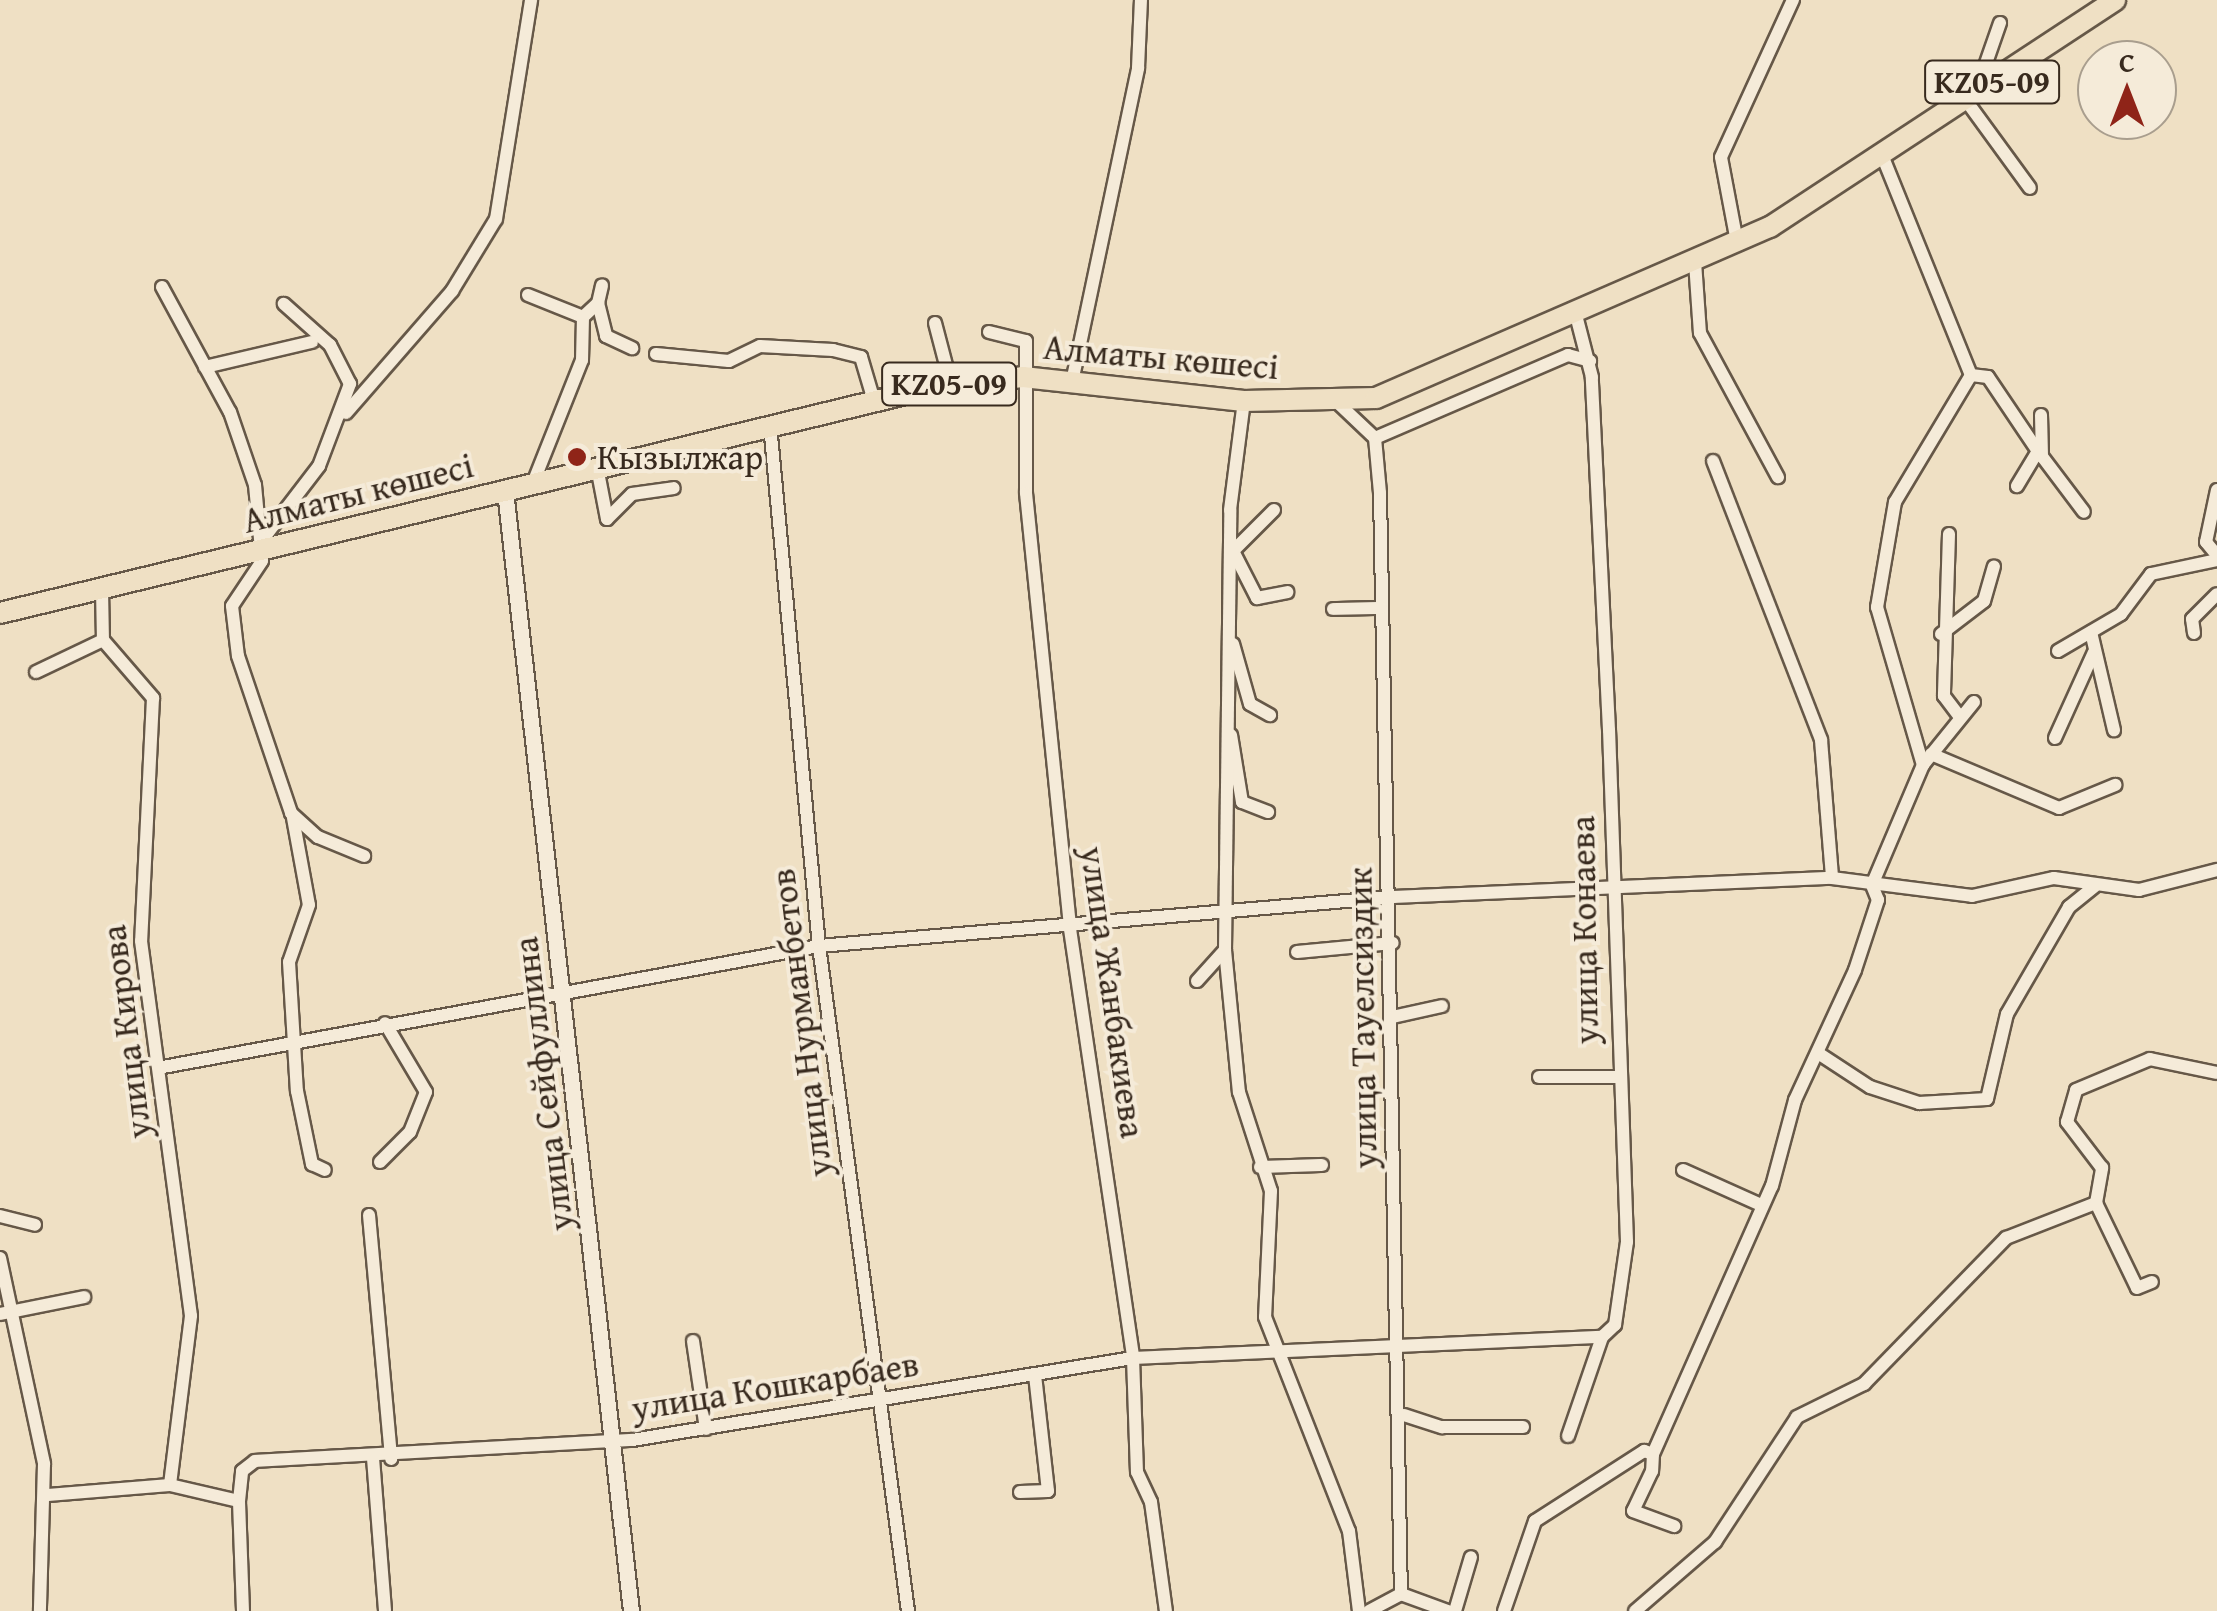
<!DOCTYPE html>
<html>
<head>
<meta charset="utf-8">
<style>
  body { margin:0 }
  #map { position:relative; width:2217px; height:1611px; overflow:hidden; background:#efe0c4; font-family:"Gentium Book Plus",serif }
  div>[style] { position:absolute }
  .roads { filter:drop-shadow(2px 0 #665848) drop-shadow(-2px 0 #665848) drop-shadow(0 2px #665848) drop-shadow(0 -2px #665848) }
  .minor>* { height:12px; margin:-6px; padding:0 6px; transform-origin:6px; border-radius:6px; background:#f5ebd9 }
  .tertiary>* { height:15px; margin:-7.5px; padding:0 7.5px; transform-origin:7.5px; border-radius:7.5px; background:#f5ebd9 }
  .primary>* { height:20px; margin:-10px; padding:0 10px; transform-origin:10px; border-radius:10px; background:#efe0c4 }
  .dots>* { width:28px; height:28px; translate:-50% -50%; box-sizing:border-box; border:5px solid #f5ebd9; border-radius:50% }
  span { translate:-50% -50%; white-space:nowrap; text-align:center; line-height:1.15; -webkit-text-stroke:8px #f5ebd9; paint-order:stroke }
  .shield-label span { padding:2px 8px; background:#f5ebd9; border:2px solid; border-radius:8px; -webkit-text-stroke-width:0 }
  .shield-label { font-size:32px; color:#382a1e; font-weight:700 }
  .street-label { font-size:35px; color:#382a1e }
  .poi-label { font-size:35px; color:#382a1e }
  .left { translate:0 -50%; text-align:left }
  .north { position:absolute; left:2077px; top:40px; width:100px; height:100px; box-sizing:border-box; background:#f5ebd9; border:2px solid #a99e8e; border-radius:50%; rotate:0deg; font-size:28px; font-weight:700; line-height:40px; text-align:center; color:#382a1e }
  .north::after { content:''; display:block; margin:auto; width:35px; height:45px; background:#8f2418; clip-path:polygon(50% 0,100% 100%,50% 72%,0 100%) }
</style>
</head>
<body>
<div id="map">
  <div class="roads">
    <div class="minor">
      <div style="left:1977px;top:89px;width:70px;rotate:-70.8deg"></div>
      <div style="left:1965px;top:99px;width:110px;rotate:53.9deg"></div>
      <div style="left:1882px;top:155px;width:237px;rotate:68deg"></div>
      <div style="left:1971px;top:375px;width:148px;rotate:120.9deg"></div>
      <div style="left:1895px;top:502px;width:107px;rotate:99.7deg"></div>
      <div style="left:1877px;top:607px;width:165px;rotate:73.8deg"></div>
      <div style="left:1737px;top:242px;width:86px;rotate:-100.7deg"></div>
      <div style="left:1721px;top:157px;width:173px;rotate:-65.4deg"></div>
      <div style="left:1695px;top:262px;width:71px;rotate:86deg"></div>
      <div style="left:1700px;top:333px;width:164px;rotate:61.6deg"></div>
      <div style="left:162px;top:287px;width:142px;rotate:61.5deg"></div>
      <div style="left:230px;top:412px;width:77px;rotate:71.1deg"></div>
      <div style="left:255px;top:485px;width:76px;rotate:84.7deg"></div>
      <div style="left:262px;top:561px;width:54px;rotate:123.7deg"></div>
      <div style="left:232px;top:606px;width:50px;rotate:83.2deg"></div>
      <div style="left:238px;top:656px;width:166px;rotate:71.3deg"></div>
      <div style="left:291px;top:813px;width:36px;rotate:42deg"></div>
      <div style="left:318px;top:837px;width:50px;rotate:22.4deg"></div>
      <div style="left:528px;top:295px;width:59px;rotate:21.8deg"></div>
      <div style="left:583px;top:317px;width:43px;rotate:91.3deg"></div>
      <div style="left:582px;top:360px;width:132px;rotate:111.7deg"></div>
      <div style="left:598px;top:303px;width:18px;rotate:-77deg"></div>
      <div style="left:583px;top:317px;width:21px;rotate:-43deg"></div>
      <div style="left:598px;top:303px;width:34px;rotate:76deg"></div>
      <div style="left:606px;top:336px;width:29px;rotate:25deg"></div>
      <div style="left:935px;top:323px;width:63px;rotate:75.3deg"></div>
      <div style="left:989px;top:332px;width:38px;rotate:14deg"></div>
      <div style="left:1026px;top:341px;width:152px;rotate:90deg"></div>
      <div style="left:1026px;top:493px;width:438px;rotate:84.2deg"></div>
      <div style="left:1070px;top:929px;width:434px;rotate:81.6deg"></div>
      <div style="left:1133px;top:1358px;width:114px;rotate:88deg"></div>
      <div style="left:1137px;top:1472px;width:33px;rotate:65deg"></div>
      <div style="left:1151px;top:1502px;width:110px;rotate:82.2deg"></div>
      <div style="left:656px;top:354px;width:73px;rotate:5.5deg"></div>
      <div style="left:729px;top:361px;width:34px;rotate:-26deg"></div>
      <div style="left:760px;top:346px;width:73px;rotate:3.1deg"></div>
      <div style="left:833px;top:350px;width:29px;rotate:14deg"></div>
      <div style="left:861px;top:357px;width:46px;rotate:73.5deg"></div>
      <div style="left:205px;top:367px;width:110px;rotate:-13.2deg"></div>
      <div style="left:1971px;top:375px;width:17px;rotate:7deg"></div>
      <div style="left:1988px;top:377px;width:89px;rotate:56deg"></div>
      <div style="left:2038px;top:451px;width:41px;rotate:121deg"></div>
      <div style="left:1072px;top:382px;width:321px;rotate:-78.1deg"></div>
      <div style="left:1138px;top:68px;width:68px;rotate:-87.5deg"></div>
      <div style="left:1339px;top:404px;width:50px;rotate:43.4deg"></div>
      <div style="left:1375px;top:438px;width:55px;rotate:84.8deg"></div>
      <div style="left:1380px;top:493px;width:1101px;rotate:88.91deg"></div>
      <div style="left:1401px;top:1594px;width:50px;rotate:19.9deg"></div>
      <div style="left:346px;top:413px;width:162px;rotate:-49deg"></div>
      <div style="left:452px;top:291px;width:84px;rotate:-58.6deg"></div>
      <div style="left:496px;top:219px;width:222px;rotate:-80.9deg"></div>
      <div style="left:2041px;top:415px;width:42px;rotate:88.6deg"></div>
      <div style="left:770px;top:425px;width:523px;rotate:84.63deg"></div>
      <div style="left:819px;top:946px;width:671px;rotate:82.38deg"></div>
      <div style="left:1375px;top:438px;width:210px;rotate:-23.3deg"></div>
      <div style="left:1568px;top:355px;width:23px;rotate:15deg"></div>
      <div style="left:2038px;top:451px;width:76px;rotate:53deg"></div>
      <div style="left:1713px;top:461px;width:299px;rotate:68.8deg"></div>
      <div style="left:1821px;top:740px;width:138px;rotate:85.4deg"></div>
      <div style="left:597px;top:467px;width:53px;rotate:79.1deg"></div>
      <div style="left:607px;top:519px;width:35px;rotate:-45deg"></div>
      <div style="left:632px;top:494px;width:42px;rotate:-8.1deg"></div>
      <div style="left:2217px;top:490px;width:53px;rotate:101.9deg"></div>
      <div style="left:2206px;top:542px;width:17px;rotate:50deg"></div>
      <div style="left:1274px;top:510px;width:58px;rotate:135deg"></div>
      <div style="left:1233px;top:551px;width:53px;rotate:62.9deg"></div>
      <div style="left:1257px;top:598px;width:31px;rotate:-11deg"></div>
      <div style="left:1949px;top:534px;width:162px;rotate:91.8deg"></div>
      <div style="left:1944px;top:696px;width:25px;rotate:53deg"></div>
      <div style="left:263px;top:539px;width:92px;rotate:-52.5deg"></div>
      <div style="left:319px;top:466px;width:88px;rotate:-69.3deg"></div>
      <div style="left:350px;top:384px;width:44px;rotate:-117.1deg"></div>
      <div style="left:330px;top:345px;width:62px;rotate:-138.3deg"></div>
      <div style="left:102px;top:589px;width:51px;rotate:88.9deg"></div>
      <div style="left:103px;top:640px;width:77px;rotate:49.2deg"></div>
      <div style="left:153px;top:698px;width:243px;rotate:92.8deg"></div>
      <div style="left:141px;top:941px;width:378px;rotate:82.4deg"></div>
      <div style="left:191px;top:1316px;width:170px;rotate:97.1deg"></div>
      <div style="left:1333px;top:609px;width:48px;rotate:-1.2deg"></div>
      <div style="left:2091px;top:632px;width:101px;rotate:76.8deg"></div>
      <div style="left:2194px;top:633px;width:14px;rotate:-98deg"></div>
      <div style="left:2192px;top:619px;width:35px;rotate:-45deg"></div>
      <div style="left:1941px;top:634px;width:54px;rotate:-37.5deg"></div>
      <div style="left:1984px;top:601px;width:36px;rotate:-74deg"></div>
      <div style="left:1233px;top:644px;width:62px;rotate:74.2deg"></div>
      <div style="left:1250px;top:704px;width:23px;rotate:29deg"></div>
      <div style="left:2058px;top:651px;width:73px;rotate:-30.4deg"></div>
      <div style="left:2121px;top:614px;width:50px;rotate:-53.1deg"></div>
      <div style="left:2151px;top:574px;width:67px;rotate:-12deg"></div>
      <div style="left:36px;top:672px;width:74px;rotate:-25.5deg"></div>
      <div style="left:1231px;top:735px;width:68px;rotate:80.7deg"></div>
      <div style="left:1242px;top:802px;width:28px;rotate:21deg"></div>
      <div style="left:2055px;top:738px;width:94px;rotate:-65.6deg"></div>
      <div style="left:1931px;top:754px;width:139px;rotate:22.9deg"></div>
      <div style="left:2059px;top:808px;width:61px;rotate:-22.3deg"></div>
      <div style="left:293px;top:818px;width:88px;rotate:79.6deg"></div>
      <div style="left:309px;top:905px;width:60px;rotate:109.3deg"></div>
      <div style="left:289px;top:962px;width:129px;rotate:86.5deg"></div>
      <div style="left:297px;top:1091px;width:75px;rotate:78.4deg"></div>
      <div style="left:312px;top:1164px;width:14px;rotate:25deg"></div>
      <div style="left:1872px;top:885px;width:130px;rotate:-67deg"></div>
      <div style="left:1923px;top:765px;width:81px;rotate:-51deg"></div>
      <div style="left:1225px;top:950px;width:143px;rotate:84.4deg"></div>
      <div style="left:1239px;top:1092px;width:104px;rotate:72.1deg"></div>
      <div style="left:1271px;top:1191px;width:126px;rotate:92.7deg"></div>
      <div style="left:1265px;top:1317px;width:230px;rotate:68.6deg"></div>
      <div style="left:1349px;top:1531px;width:81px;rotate:82.9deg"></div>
      <div style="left:1297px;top:952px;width:96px;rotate:-5.4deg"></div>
      <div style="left:1197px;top:981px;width:42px;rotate:-47.9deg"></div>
      <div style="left:1225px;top:950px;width:440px;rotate:-89.3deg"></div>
      <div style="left:1230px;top:510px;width:110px;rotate:-82.7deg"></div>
      <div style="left:1392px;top:1017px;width:51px;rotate:-12.4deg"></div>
      <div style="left:1818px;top:1053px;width:62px;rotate:33.2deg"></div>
      <div style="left:1870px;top:1087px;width:52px;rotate:18.1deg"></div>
      <div style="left:1919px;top:1103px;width:68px;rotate:-3.4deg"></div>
      <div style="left:1987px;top:1099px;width:87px;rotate:-76.8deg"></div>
      <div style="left:2007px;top:1014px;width:124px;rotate:-59.9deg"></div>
      <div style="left:2069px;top:907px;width:33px;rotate:-39deg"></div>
      <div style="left:163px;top:1067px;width:667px;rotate:-10.45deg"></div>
      <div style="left:819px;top:946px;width:576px;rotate:-4.88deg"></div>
      <div style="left:1393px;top:897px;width:439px;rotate:-2.5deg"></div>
      <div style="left:1832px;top:878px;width:141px;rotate:7.3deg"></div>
      <div style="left:1972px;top:896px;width:84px;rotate:-12.4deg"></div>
      <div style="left:2054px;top:878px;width:86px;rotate:8deg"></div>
      <div style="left:2139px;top:890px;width:81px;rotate:-14.4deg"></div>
      <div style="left:1539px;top:1077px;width:78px"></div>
      <div style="left:380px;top:1162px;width:42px;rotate:-45deg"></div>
      <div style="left:410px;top:1132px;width:43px;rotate:-68.2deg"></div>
      <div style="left:426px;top:1092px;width:80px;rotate:-120.7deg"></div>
      <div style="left:1260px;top:1167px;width:62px;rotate:-1.8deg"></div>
      <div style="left:1683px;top:1170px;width:85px;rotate:24.2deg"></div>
      <div style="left:2096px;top:1203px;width:94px;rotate:64.2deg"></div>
      <div style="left:2137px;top:1288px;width:16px;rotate:-22deg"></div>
      <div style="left:369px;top:1215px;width:245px;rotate:84.8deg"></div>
      <div style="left:0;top:1216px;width:36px;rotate:14deg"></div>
      <div style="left:0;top:1258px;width:211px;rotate:77.9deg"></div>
      <div style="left:44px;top:1464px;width:147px;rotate:91.6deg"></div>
      <div style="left:0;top:1314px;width:86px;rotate:-11.4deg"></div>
      <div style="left:693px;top:1341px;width:89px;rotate:81.6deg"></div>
      <div style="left:1404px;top:1415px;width:40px;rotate:18deg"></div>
      <div style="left:1442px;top:1427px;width:81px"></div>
      <div style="left:1568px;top:1436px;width:105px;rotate:-71deg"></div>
      <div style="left:1653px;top:1454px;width:293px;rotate:-66.1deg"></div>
      <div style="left:1772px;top:1186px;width:89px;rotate:-75deg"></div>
      <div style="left:1795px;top:1100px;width:143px;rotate:-65.2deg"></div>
      <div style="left:1855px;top:970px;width:74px;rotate:-71.8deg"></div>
      <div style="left:1878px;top:900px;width:16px;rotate:-112deg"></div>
      <div style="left:373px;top:1458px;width:153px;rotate:85.5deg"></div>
      <div style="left:1020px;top:1492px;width:28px;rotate:-2deg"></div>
      <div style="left:1048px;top:1491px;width:117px;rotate:-96.4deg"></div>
      <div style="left:48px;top:1495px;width:122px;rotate:-4.7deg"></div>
      <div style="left:170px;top:1485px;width:71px;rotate:13.1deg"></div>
      <div style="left:243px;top:1611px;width:110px;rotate:-92.1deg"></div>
      <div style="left:239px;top:1501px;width:30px;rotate:-84deg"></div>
      <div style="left:242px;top:1471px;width:16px;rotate:-38deg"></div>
      <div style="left:255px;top:1461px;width:378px;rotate:-3.2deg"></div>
      <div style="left:632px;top:1440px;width:508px;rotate:-9.3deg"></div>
      <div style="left:1133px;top:1358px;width:469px;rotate:-2.6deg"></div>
      <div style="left:1602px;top:1337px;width:18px;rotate:-43deg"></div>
      <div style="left:1615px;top:1325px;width:84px;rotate:-81.8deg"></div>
      <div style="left:1627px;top:1242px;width:512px;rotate:-92.01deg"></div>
      <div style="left:1609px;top:730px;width:353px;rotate:-92.8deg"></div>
      <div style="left:1592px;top:377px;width:64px;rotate:-104.5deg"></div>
      <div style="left:1369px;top:1611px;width:36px;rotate:-28deg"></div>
      <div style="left:1455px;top:1611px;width:56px;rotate:-73.5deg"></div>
      <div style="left:1504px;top:1611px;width:95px;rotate:-71deg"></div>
      <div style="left:1535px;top:1521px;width:130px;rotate:-32.7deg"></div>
      <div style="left:1644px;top:1451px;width:9px;rotate:18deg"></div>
      <div style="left:1653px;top:1454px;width:17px;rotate:93deg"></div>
      <div style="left:1652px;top:1471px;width:44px;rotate:115.4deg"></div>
      <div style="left:1633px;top:1511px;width:44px;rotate:20.1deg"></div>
      <div style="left:1635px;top:1611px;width:106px;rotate:-40.8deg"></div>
      <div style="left:1715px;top:1542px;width:149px;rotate:-56.7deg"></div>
      <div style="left:1797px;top:1417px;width:75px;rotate:-26.2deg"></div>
      <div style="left:1864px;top:1384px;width:204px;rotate:-45.8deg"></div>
      <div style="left:2006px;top:1238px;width:97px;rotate:-21.3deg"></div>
      <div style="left:2096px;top:1203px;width:36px;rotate:-80deg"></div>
      <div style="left:2102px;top:1168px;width:58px;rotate:-127.3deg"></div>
      <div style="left:2067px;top:1122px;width:33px;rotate:-74deg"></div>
      <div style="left:2076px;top:1090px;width:80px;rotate:-22.7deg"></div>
      <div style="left:2150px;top:1059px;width:68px;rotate:11.8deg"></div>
    </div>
    <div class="tertiary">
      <div style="left:505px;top:491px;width:1127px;rotate:83.58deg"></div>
    </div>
    <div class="primary">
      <div style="left:0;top:613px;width:965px;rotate:-13.6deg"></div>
      <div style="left:938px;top:386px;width:85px;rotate:-6deg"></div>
      <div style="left:1023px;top:377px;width:222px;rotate:6.2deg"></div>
      <div style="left:1244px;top:401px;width:132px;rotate:-1.3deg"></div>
      <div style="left:1376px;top:398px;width:430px;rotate:-23.5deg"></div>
      <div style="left:1770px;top:227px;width:413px;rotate:-33.3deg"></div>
    </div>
  </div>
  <div class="dots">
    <div style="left:577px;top:457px;background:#8f2418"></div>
  </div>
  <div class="shield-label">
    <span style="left:1992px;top:82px">KZ05-09</span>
    <span style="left:949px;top:384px">KZ05-09</span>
  </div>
  <div class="street-label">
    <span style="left:1161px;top:357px;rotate:5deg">Алматы көшесі</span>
    <span style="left:358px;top:493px;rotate:-14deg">Алматы көшесі</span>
    <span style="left:1584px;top:930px;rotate:-91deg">улица Конаева</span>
    <span style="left:1113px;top:992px;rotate:82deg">улица Жанбакиева</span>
    <span style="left:1362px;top:1018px;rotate:-91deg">улица Тауелсиздик</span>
    <span style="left:801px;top:1023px;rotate:-97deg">улица Нурманбетов</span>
    <span style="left:126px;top:1032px;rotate:-97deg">улица Кирова</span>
    <span style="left:543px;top:1084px;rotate:-97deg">улица Сейфуллина</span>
    <span style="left:775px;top:1386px;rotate:-9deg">улица Кошкарбаев</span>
  </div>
  <div class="poi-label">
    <span class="left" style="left:597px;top:457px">Кызылжар</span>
  </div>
  <div class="north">С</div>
</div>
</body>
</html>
